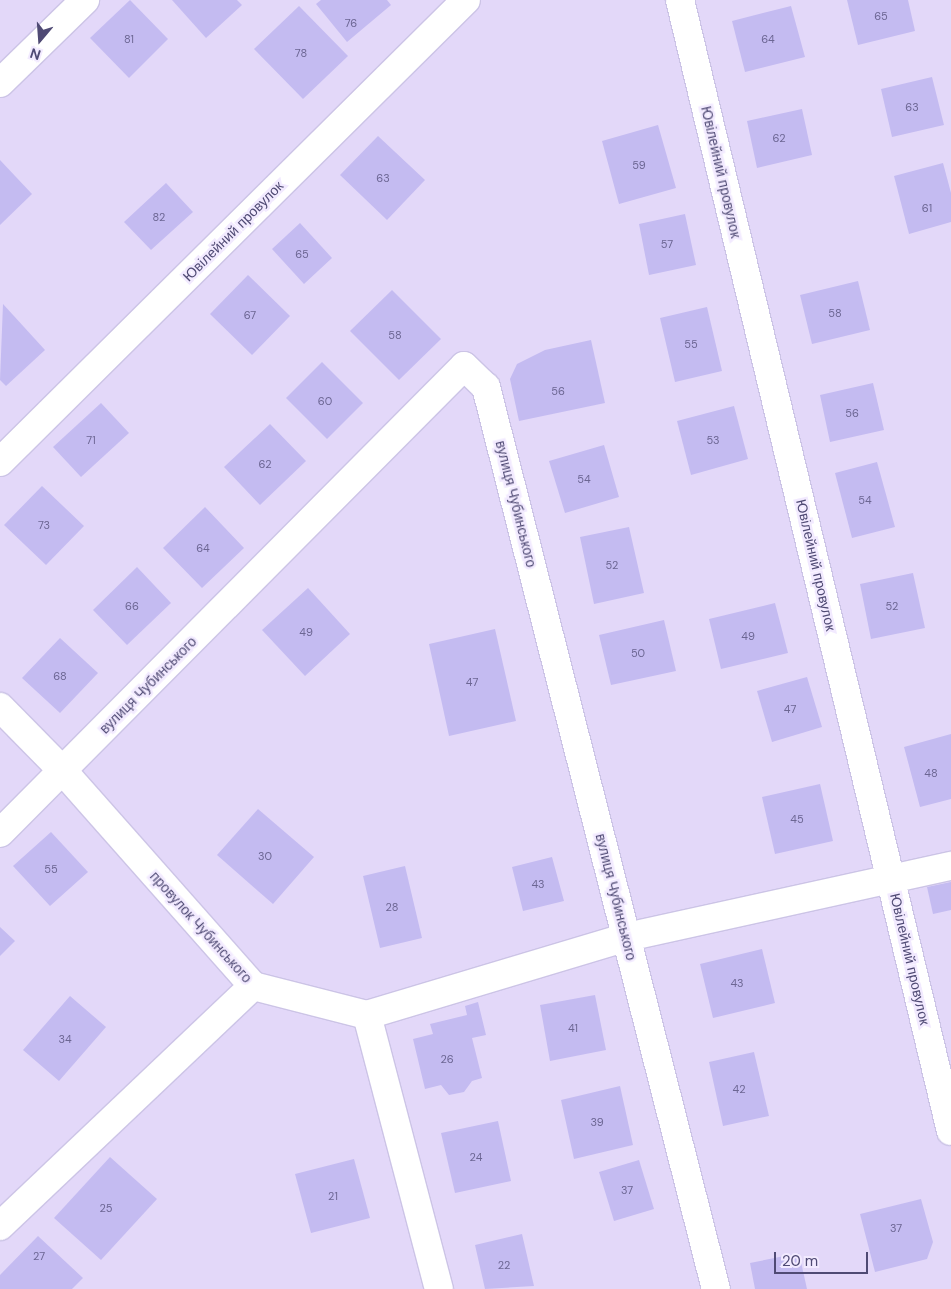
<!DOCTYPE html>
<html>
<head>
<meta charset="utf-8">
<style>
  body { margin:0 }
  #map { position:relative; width:951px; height:1289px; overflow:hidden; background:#ede4fc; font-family:"DM Sans",sans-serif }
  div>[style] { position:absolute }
  .residential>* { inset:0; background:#e3d8f9 }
  .building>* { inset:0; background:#c4bbf1 }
  .roads { filter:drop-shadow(1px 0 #ccc4e6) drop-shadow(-1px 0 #ccc4e6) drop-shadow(0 1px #ccc4e6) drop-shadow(0 -1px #ccc4e6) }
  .street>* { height:28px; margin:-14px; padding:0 14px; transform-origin:14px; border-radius:14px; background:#fff }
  span { translate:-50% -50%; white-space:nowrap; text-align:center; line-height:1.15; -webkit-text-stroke:5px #f2eaff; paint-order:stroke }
  .number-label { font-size:11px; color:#6c6693 }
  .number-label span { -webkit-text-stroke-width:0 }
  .street-label { font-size:14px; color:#4f4a74 }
  .north { position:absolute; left:15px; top:15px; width:50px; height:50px; -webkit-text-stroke:4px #f2eaff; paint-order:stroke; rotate:198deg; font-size:14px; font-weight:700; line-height:20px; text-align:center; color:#4f4a74 }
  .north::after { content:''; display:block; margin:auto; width:18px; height:22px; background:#4f4a74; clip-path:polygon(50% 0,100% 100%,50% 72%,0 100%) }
  .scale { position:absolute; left:774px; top:1252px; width:94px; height:22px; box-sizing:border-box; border:2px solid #4f4a74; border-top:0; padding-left:6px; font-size:15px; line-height:18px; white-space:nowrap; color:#4f4a74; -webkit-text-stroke:4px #f2eaff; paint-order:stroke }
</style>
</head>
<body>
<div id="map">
  <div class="residential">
    <div style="clip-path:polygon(0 0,951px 0,951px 1289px,0 1289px)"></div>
  </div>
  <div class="building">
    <div style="clip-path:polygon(130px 0,168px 39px,129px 78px,90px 38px)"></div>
    <div style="clip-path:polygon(172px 0,237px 0,242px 5px,206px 38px)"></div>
    <div style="clip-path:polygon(321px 0,387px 0,391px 5px,347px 42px,316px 4px)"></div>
    <div style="clip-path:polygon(847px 0,908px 0,915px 31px,858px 45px)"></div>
    <div style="clip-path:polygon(299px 6px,348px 56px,303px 99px,254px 49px)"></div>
    <div style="clip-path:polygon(791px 6px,805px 57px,745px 72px,732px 21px)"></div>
    <div style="clip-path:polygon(932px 77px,944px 125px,892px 137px,881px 89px)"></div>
    <div style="clip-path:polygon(802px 109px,812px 155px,757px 168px,747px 121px)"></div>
    <div style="clip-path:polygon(658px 125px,676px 188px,619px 204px,602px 141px)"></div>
    <div style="clip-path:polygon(378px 136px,425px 180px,387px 220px,340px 175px)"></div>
    <div style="clip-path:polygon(0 160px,32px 194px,0 225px)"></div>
    <div style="clip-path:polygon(943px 163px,951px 193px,951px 222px,909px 234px,894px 176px)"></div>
    <div style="clip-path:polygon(166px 183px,193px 212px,151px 250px,124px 222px)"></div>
    <div style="clip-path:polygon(685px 214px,696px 265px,649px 275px,639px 224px)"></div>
    <div style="clip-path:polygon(300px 223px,332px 258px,304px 284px,272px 249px)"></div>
    <div style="clip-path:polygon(248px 275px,290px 316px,252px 355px,210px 314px)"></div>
    <div style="clip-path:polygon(858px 281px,870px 330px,812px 344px,800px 295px)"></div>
    <div style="clip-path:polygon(392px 290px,441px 339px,399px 380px,350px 331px)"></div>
    <div style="clip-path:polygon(3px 304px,45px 350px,6px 386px,0 380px)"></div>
    <div style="clip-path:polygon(707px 307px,722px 371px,675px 382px,660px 318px)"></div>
    <div style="clip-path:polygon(591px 340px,605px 403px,519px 421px,510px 379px,517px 364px,545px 350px)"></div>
    <div style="clip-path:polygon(322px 362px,363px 403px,327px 439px,286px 398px)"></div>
    <div style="clip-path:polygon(873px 383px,884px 430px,830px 442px,820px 395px)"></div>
    <div style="clip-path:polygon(101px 403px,129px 433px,81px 477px,53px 447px)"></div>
    <div style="clip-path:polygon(734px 406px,748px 459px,691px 475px,677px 421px)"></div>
    <div style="clip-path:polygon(270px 424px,306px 461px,260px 505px,224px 467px)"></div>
    <div style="clip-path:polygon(604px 445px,619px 497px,565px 513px,549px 461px)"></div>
    <div style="clip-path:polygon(877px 462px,895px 527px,852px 538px,835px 473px)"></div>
    <div style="clip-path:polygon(42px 486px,84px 526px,46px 565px,4px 525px)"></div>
    <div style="clip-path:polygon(205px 507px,244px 548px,202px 588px,163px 548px)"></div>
    <div style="clip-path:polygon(629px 527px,644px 593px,594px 604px,580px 537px)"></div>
    <div style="clip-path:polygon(137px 567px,171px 603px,127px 645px,93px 610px)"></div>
    <div style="clip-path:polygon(913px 573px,925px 628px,871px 639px,860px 584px)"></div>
    <div style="clip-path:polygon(308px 588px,350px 634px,305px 676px,262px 630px)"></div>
    <div style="clip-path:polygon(775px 603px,788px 653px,721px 669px,709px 619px)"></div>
    <div style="clip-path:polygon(664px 620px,676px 671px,611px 685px,599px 635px)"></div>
    <div style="clip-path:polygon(495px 629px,516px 721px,449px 736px,429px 644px)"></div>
    <div style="clip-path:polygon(60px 638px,98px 673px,60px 713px,22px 678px)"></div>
    <div style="clip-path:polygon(807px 677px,822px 727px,772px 742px,757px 691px)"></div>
    <div style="clip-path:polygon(951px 734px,951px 799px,920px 807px,904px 747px)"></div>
    <div style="clip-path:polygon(820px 784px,833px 841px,775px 854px,762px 797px)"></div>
    <div style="clip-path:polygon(258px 809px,314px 857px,273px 904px,217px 855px)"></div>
    <div style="clip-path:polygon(51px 832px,88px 872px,50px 906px,13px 866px)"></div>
    <div style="clip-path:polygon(552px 857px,564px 901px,523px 911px,512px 867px)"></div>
    <div style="clip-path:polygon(405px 866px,422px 938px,380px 948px,363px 876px)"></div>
    <div style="clip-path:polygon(951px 882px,951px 910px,933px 914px,927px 887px)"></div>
    <div style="clip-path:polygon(0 927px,15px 941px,0 956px)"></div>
    <div style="clip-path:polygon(762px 949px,775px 1003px,713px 1018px,700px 964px)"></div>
    <div style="clip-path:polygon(595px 995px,606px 1050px,550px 1061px,540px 1005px)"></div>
    <div style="clip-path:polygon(70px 996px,106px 1027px,59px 1081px,23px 1050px)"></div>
    <div style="clip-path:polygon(478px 1002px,486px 1035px,472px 1038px,482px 1078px,472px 1081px,464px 1092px,449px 1095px,441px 1085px,425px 1089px,413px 1039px,433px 1034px,430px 1024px,467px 1015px,465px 1006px)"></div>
    <div style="clip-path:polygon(754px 1052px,769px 1116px,723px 1126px,709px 1062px)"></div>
    <div style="clip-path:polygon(620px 1086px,633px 1145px,574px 1159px,561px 1100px)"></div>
    <div style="clip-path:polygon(498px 1121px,511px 1181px,455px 1193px,441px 1133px)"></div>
    <div style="clip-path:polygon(110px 1157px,157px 1199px,101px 1260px,54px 1218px)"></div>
    <div style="clip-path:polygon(354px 1159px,370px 1218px,311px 1233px,295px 1174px)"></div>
    <div style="clip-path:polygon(639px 1160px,654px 1209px,614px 1221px,599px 1172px)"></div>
    <div style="clip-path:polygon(921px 1199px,933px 1242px,927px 1259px,875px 1272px,860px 1214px)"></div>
    <div style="clip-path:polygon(522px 1234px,534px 1286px,485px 1289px,475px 1245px)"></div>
    <div style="clip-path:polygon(38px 1236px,83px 1278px,72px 1289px,0 1289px,0 1275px)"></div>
    <div style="clip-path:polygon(799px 1253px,807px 1289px,755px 1289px,750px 1263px)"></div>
  </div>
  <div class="roads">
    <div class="street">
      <div style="left:680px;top:0;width:1163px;rotate:76.53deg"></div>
      <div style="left:0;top:83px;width:119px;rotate:-44.3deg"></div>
      <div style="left:0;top:462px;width:656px;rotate:-44.75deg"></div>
      <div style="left:0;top:707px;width:90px;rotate:45.5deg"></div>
      <div style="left:63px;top:771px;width:287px;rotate:48.5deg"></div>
      <div style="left:253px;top:986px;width:118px;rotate:14.3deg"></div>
      <div style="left:367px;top:1015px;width:283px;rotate:75.3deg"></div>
      <div style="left:0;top:833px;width:658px;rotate:-45.18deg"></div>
      <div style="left:464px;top:366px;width:30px;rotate:44deg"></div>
      <div style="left:486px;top:387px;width:931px;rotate:75.7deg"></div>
      <div style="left:367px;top:1015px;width:271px;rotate:-16.7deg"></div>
      <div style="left:627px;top:937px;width:332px;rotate:-12.4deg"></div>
      <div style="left:0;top:1226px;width:349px;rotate:-43.5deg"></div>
    </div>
  </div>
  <div class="number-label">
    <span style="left:881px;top:16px">65</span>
    <span style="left:351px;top:23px">76</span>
    <span style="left:129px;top:39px">81</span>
    <span style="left:768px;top:39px">64</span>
    <span style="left:301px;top:53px">78</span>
    <span style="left:912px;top:107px">63</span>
    <span style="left:779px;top:138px">62</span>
    <span style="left:639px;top:165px">59</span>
    <span style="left:383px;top:178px">63</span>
    <span style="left:927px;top:208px">61</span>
    <span style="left:159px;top:217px">82</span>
    <span style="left:667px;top:244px">57</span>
    <span style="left:302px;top:254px">65</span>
    <span style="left:835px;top:313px">58</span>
    <span style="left:250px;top:315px">67</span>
    <span style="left:395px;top:335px">58</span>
    <span style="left:691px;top:344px">55</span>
    <span style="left:558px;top:391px">56</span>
    <span style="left:325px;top:401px">60</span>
    <span style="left:852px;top:413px">56</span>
    <span style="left:91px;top:440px">71</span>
    <span style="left:713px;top:440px">53</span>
    <span style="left:265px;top:464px">62</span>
    <span style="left:584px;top:479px">54</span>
    <span style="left:865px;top:500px">54</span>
    <span style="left:44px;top:525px">73</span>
    <span style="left:203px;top:548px">64</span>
    <span style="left:612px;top:565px">52</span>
    <span style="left:132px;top:606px">66</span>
    <span style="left:892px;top:606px">52</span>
    <span style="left:306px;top:632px">49</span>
    <span style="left:748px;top:636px">49</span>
    <span style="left:638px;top:653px">50</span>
    <span style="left:60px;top:676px">68</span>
    <span style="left:472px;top:682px">47</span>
    <span style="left:790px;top:709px">47</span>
    <span style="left:931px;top:773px">48</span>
    <span style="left:797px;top:819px">45</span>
    <span style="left:265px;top:856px">30</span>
    <span style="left:51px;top:869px">55</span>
    <span style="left:538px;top:884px">43</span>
    <span style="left:392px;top:907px">28</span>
    <span style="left:737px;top:983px">43</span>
    <span style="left:573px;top:1028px">41</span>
    <span style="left:65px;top:1039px">34</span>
    <span style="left:447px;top:1059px">26</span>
    <span style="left:739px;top:1089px">42</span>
    <span style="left:597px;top:1122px">39</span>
    <span style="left:476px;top:1157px">24</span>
    <span style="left:627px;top:1190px">37</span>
    <span style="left:333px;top:1196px">21</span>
    <span style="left:106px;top:1208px">25</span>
    <span style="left:896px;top:1228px">37</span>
    <span style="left:39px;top:1256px">27</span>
    <span style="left:504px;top:1265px">22</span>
  </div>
  <div class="street-label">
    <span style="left:721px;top:172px;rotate:77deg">Ювілейний провулок</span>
    <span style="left:233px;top:231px;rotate:-45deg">Ювілейний провулок</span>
    <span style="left:516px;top:504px;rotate:76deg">вулиця Чубинського</span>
    <span style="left:816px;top:565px;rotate:77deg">Ювілейний провулок</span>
    <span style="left:148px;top:685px;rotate:-45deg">вулиця Чубинського</span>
    <span style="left:616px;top:897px;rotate:76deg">вулиця Чубинського</span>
    <span style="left:201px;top:927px;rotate:48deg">провулок Чубинського</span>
    <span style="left:910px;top:959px;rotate:77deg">Ювілейний провулок</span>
  </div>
  <div class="north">N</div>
  <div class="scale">20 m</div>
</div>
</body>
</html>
